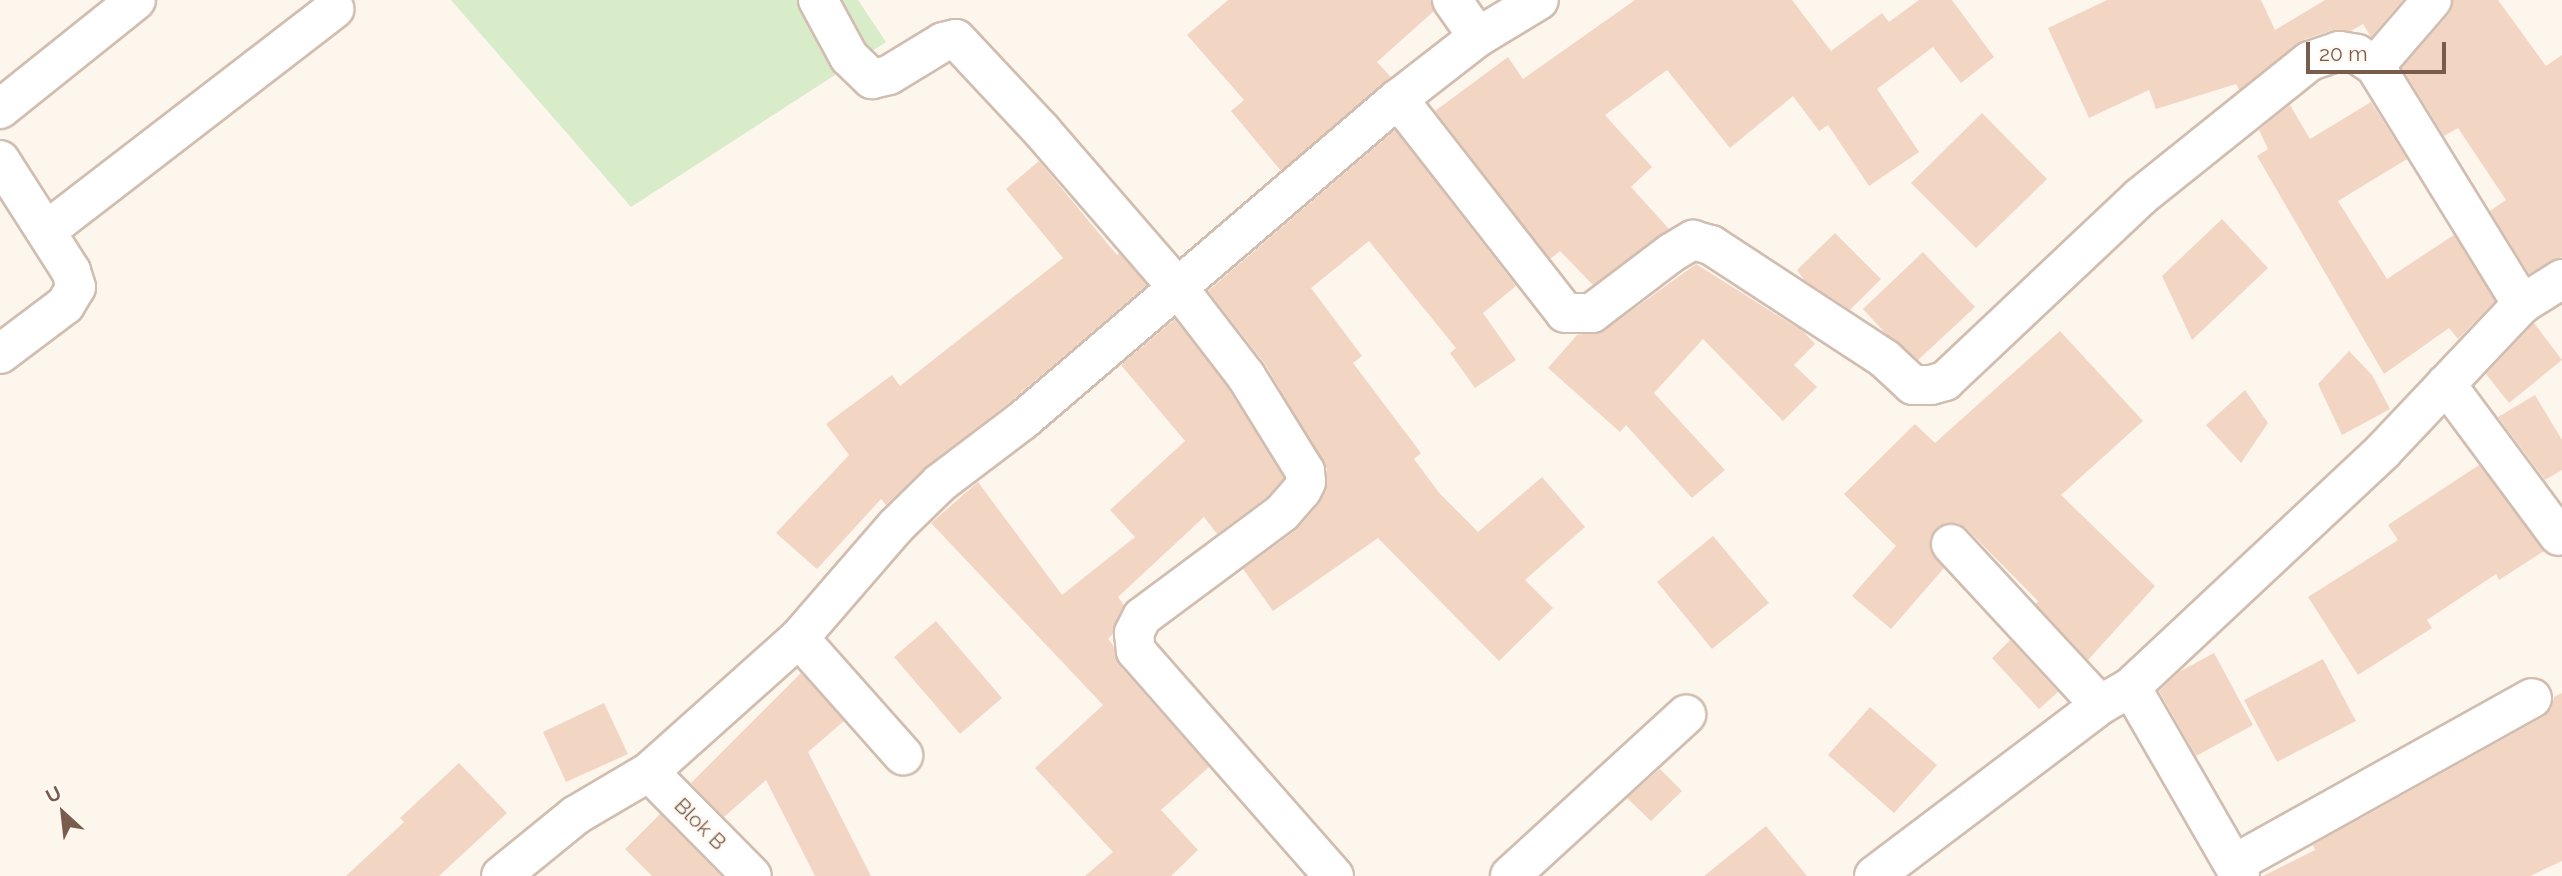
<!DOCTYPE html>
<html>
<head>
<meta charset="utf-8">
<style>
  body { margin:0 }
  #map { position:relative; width:2562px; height:876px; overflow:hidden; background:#fdf6ec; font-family:Raleway,sans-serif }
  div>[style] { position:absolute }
  .green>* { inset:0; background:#d8ecc9 }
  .building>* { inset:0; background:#f3d5c3 }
  .roads { filter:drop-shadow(2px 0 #d1beb0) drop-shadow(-2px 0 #d1beb0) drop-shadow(0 2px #d1beb0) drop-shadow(0 -2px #d1beb0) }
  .street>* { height:38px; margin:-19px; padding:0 19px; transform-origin:19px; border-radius:19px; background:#fff }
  span { translate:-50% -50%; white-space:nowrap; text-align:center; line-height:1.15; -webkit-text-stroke:6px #fffaf3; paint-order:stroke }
  .street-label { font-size:21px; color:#7a5c4d }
  .north { position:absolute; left:28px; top:778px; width:70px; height:70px; -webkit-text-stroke:5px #fffaf3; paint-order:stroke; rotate:333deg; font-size:19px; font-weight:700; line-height:28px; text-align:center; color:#7a5c4d }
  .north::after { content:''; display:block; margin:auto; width:24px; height:32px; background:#7a5c4d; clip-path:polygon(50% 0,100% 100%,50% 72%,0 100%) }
  .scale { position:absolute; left:2306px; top:42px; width:140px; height:32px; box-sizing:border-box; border:4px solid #7a5c4d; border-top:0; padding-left:9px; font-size:21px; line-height:24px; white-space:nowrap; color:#7a5c4d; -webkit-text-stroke:5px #fffaf3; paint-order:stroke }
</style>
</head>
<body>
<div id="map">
  <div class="green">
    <div style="clip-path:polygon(451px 0,858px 0,886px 42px,631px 207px)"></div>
  </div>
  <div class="building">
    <div style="clip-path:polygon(1228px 0,1430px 0,1434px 11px,1377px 62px,1391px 77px,1281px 171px,1231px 111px,1244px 100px,1187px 35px)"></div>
    <div style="clip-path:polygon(1635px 0,1792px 0,1831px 51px,1882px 13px,1889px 22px,1919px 0,1952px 0,1994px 57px,1961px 83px,1933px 47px,1877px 89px,1919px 152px,1869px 186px,1828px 125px,1819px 131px,1793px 96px,1730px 148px,1667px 70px,1605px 115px,1652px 167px,1631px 187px,1669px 229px,1593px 285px,1560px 251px,1550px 259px,1435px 111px,1508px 57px,1523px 79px)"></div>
    <div style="clip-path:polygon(2107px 0,2261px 0,2275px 30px,2325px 0,2403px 0,2371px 37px,2363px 24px,2351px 31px,2333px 30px,2303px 40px,2239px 90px,2236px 84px,2156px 109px,2149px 90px,2089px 118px,2048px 28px)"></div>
    <div style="clip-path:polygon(2453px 0,2498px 0,2546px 66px,2562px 55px,2562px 257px,2529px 274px,2490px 211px,2506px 200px,2458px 128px,2444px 136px,2402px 68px,2449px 14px)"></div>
    <div style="clip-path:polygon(2371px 102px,2407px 159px,2338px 201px,2387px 279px,2454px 235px,2495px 301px,2458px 339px,2449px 328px,2384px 374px,2257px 156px,2268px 149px,2259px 130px,2290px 105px,2310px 139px)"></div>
    <div style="clip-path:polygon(1982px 113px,2047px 179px,1976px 248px,1911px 183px)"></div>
    <div style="clip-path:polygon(1395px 130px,1516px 286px,1483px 313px,1516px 360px,1475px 388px,1450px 353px,1456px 348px,1369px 241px,1311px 288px,1362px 356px,1353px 363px,1421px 453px,1414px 459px,1440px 494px,1478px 532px,1542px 477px,1585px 527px,1525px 580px,1553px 608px,1499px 661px,1378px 538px,1273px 611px,1243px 569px,1295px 531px,1319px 504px,1326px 491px,1327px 469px,1265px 364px,1208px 291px)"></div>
    <div style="clip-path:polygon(1039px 161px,1117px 255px,1119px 253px,1147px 285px,1009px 403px,927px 466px,886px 505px,881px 499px,817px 569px,776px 533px,849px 455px,826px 424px,892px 375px,900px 386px,1063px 258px,1006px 189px)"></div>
    <div style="clip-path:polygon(2222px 219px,2268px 268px,2192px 340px,2162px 276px)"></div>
    <div style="clip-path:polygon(1835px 233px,1881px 279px,1850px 310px,1804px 280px,1797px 270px)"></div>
    <div style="clip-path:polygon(1923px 252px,1975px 307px,1918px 360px,1884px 332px,1863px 309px)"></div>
    <div style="clip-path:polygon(1696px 264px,1804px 332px,1815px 344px,1794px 365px,1817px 387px,1783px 421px,1703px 339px,1654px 393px,1725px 470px,1692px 498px,1626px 425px,1620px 432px,1548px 368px,1577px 335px,1605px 330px)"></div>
    <div style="clip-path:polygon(1175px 319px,1228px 388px,1284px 478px,1267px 497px,1217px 534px,1204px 517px,1118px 597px,1124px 605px,1112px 635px,1108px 639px,1113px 645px,1119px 665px,1209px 767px,1161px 810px,1198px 850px,1171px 876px,1085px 876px,1113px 852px,1035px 768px,1103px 705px,931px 523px,978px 482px,1062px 595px,1135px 537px,1110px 510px,1185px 441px,1121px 365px)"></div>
    <div style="clip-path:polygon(2534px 323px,2562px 360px,2509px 403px,2486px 374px)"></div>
    <div style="clip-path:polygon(2060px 331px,2143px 421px,2061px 495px,2155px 586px,2088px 660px,2036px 604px,2038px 601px,1967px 529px,1958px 523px,1947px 523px,1936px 528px,1930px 538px,1930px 549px,1944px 568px,1891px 629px,1852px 596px,1896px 546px,1844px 494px,1915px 424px,1935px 443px)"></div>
    <div style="clip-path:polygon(2349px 351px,2372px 375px,2390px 409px,2342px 435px,2318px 384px)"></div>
    <div style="clip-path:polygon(2245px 390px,2268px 423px,2241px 463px,2206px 425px)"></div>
    <div style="clip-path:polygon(2535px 395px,2562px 440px,2562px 470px,2545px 480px,2498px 417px)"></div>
    <div style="clip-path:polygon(2479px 465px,2544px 551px,2499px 580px,2496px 574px,2427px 620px,2432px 628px,2358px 675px,2308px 597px,2398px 540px,2388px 525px)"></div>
    <div style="clip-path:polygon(1713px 536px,1769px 603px,1712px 649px,1657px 582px)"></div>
    <div style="clip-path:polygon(936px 621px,1002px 698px,960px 734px,894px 657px)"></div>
    <div style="clip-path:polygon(2010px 640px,2058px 692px,2039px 709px,1992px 658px)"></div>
    <div style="clip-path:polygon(2214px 653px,2253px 725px,2196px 756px,2159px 691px,2179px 672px)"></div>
    <div style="clip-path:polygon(2323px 659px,2356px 721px,2277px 762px,2244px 700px)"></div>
    <div style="clip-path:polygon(801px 673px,844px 721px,808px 752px,871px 876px,815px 876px,766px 780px,724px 817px,691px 783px)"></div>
    <div style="clip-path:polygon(2562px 693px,2562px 861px,2530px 876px,2263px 876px,2315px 850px,2313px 845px,2543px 717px,2551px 709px,2554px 697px)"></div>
    <div style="clip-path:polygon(604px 703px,628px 754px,566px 782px,543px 732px)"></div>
    <div style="clip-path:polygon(1870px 707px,1937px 765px,1894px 813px,1828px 755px)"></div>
    <div style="clip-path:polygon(459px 763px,507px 813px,439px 876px,346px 876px,404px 822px,400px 818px)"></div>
    <div style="clip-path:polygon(1660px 769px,1682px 791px,1651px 821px,1627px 798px)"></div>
    <div style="clip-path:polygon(660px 814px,721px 876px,652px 876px,625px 849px)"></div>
    <div style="clip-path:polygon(1766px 826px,1807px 876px,1704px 876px)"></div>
  </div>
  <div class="roads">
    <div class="street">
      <div style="left:818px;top:0;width:65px;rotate:61.5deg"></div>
      <div style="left:849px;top:57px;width:32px;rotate:44deg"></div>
      <div style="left:872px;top:79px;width:17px;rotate:-13deg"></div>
      <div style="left:889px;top:75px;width:63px;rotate:-31.4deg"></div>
      <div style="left:943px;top:42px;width:13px;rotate:-13deg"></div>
      <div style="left:956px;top:39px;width:126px;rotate:46.9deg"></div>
      <div style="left:1042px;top:131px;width:209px;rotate:49.1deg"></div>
      <div style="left:1179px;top:289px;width:110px;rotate:52.4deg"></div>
      <div style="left:1246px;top:376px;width:112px;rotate:58.2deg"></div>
      <div style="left:1305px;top:471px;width:11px;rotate:85deg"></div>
      <div style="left:1306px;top:482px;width:9px;rotate:117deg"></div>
      <div style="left:1302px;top:490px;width:30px;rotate:131deg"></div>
      <div style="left:1282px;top:513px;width:174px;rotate:143.4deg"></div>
      <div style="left:1142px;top:617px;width:18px;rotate:117deg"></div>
      <div style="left:1134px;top:633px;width:18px;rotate:84deg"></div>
      <div style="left:1136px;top:651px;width:300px;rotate:48.7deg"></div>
      <div style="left:1452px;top:0;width:45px;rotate:54.9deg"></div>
      <div style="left:2375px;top:66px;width:87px;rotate:-49.2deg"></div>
      <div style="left:1398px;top:99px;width:271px;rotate:52deg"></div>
      <div style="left:1565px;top:313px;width:27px"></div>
      <div style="left:1592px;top:313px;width:99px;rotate:-37.2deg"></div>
      <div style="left:1671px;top:253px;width:26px;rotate:-31deg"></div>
      <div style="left:1693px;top:240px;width:19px;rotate:16deg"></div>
      <div style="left:1711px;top:245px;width:208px;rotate:33.2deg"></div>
      <div style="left:1885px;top:359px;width:38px;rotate:43deg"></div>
      <div style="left:1913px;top:385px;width:18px"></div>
      <div style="left:1931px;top:385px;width:15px;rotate:-16deg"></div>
      <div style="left:1945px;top:381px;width:268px;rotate:-43.3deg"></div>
      <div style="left:2140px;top:197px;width:218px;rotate:-38.7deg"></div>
      <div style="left:2310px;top:61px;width:31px;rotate:-19deg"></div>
      <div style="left:2339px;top:51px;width:18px;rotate:9deg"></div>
      <div style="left:2357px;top:54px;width:22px;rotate:34deg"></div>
      <div style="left:2375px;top:66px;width:280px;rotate:58.3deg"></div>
      <div style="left:0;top:109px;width:174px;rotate:-38.7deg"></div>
      <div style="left:0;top:160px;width:132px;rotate:57.4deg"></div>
      <div style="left:71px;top:271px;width:17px;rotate:73deg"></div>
      <div style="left:76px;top:287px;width:21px;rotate:121deg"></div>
      <div style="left:65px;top:305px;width:81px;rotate:143deg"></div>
      <div style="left:46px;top:231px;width:364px;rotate:-37.6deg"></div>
      <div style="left:2446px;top:384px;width:189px;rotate:53.4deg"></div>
      <div style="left:1951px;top:544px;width:219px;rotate:47.2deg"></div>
      <div style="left:799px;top:638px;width:157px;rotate:48.4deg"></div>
      <div style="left:2131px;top:687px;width:218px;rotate:60deg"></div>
      <div style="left:649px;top:772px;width:146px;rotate:45.3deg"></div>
      <div style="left:2234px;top:864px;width:341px;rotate:-29.1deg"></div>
      <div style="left:501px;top:876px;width:97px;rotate:-39.1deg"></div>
      <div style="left:576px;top:815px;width:85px;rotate:-30.5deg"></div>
      <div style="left:649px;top:772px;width:201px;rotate:-41.8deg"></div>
      <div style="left:799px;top:638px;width:148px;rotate:-49.1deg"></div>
      <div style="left:896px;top:526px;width:62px;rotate:-44.3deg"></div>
      <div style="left:940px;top:483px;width:104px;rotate:-37.2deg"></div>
      <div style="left:1023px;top:420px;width:494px;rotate:-40.6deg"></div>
      <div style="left:1398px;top:99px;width:101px;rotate:-37.8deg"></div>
      <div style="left:1478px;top:37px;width:71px;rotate:-31.2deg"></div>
      <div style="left:1510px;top:876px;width:239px;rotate:-42.5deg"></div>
      <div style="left:1874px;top:876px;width:283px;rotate:-37.1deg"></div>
      <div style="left:2100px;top:705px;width:36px;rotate:-30deg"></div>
      <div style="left:2131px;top:687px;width:345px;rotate:-43.1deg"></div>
      <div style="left:2383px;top:451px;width:202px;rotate:-46.6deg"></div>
      <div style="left:2522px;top:304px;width:47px;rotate:-32deg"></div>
    </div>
  </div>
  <div class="street-label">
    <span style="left:700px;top:824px;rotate:45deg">Blok B</span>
  </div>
  <div class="north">U</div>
  <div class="scale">20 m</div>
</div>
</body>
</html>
